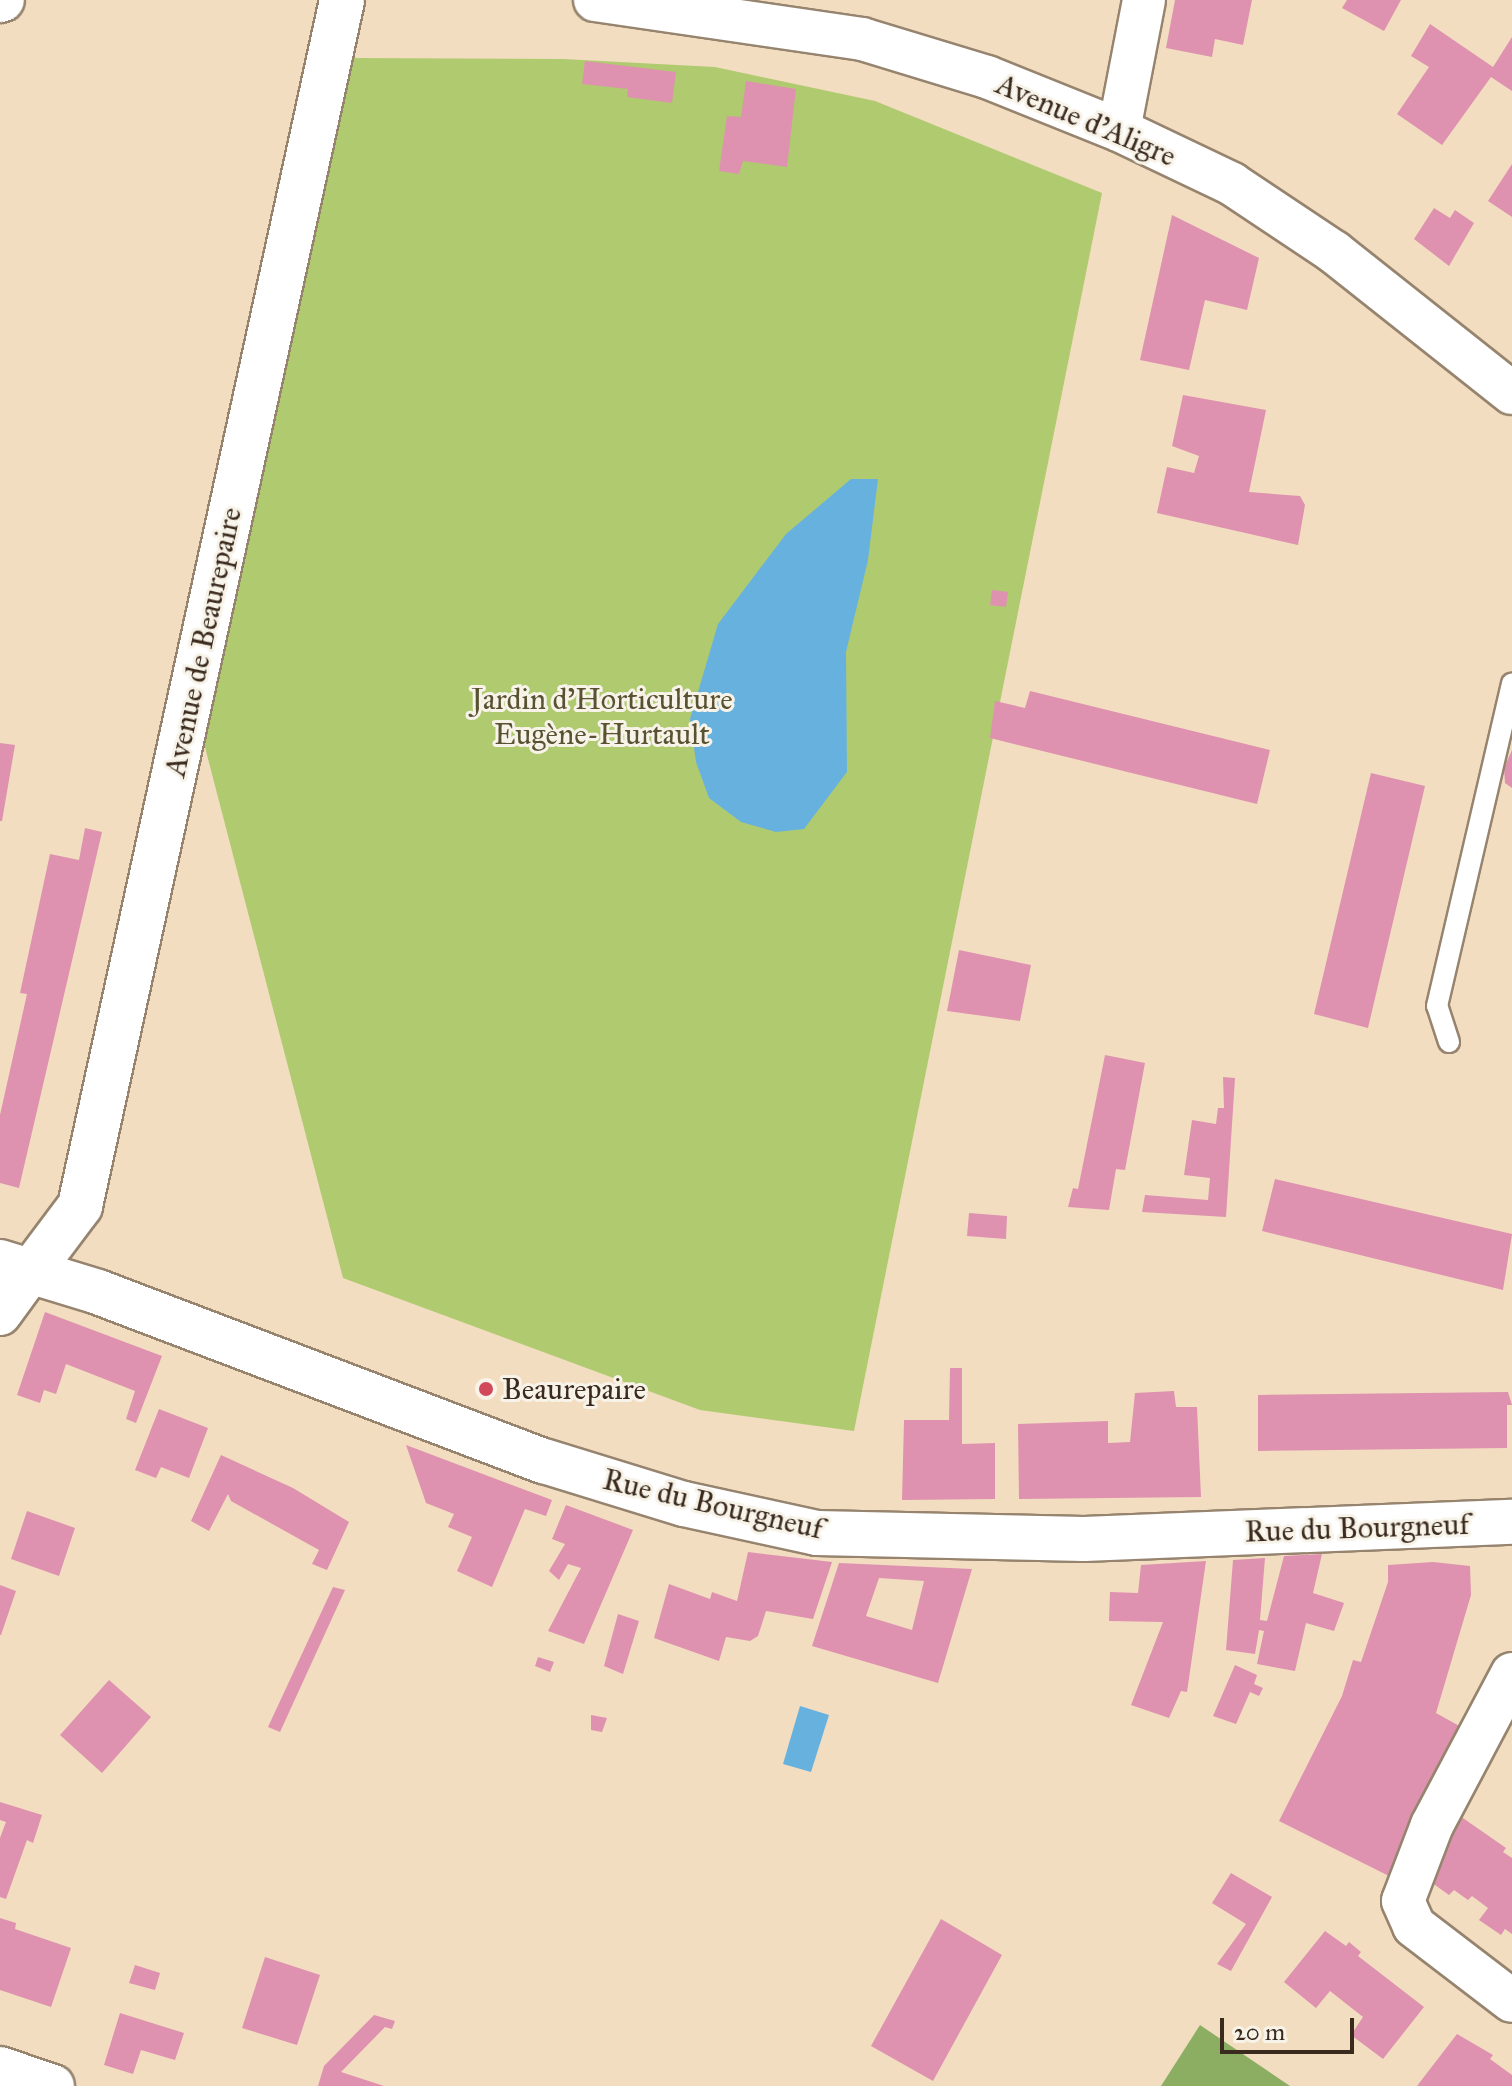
<!DOCTYPE html>
<html>
<head>
<meta charset="utf-8">
<style>
  body { margin:0 }
  #map { position:relative; width:1512px; height:2086px; overflow:hidden; background:#f2ddc0; font-family:"IM FELL Great Primer",serif }
  div>[style] { position:absolute }
  .green>* { inset:0; background:#b0ca70 }
  .forest>* { inset:0; background:#8cae62 }
  .water>* { inset:0; background:#67b1df }
  .building>* { inset:0; background:#de92af }
  .roads { filter:drop-shadow(2px 0 #96846f) drop-shadow(-2px 0 #96846f) drop-shadow(0 2px #96846f) drop-shadow(0 -2px #96846f) }
  .lane>* { height:20px; margin:-10px; padding:0 10px; transform-origin:10px; border-radius:10px; background:#fff }
  .street>* { height:42px; margin:-21px; padding:0 21px; transform-origin:21px; border-radius:21px; background:#fff }
  .secondary>* { height:44px; margin:-22px; padding:0 22px; transform-origin:22px; border-radius:22px; background:#fff }
  .dots>* { width:22px; height:22px; translate:-50% -50%; box-sizing:border-box; border:4px solid #f7f3e8; border-radius:50% }
  span { translate:-50% -50%; white-space:nowrap; text-align:center; line-height:1.15; -webkit-text-stroke:6px #f7f3e8; paint-order:stroke }
  .street-label { font-size:30px; color:#3b2a1e }
  .park-label { font-size:30px; color:#585232 }
  .poi-label { font-size:30px; color:#3b2a1e }
  .left { translate:0 -50%; text-align:left }
  .scale { position:absolute; left:1220px; top:2018px; width:134px; height:36px; box-sizing:border-box; border:4px solid #3b2a1e; border-top:0; padding-left:10px; font-size:24px; line-height:28px; white-space:nowrap; color:#3b2a1e; -webkit-text-stroke:6px #f7f3e8; paint-order:stroke }
</style>
</head>
<body>
<div id="map">
  <div class="green">
    <div style="clip-path:polygon(351px 58px,563px 59px,715px 67px,875px 101px,1102px 193px,854px 1431px,700px 1410px,343px 1278px,200px 728px)"></div>
  </div>
  <div class="forest">
    <div style="clip-path:polygon(1200px 2025px,1290px 2086px,1161px 2086px)"></div>
  </div>
  <div class="water">
    <div style="clip-path:polygon(851px 479px,878px 479px,868px 560px,846px 652px,847px 772px,804px 829px,776px 832px,741px 822px,709px 798px,696px 762px,690px 719px,718px 624px,786px 534px)"></div>
    <div style="clip-path:polygon(800px 1706px,829px 1715px,811px 1772px,783px 1764px)"></div>
  </div>
  <div class="building">
    <div style="clip-path:polygon(1175px 0,1252px 0,1243px 45px,1215px 39px,1212px 57px,1166px 48px)"></div>
    <div style="clip-path:polygon(1347px 0,1401px 0,1384px 31px,1342px 8px)"></div>
    <div style="clip-path:polygon(1430px 24px,1493px 67px,1512px 37px,1512px 91px,1491px 77px,1442px 145px,1397px 114px,1429px 67px,1411px 56px)"></div>
    <div style="clip-path:polygon(585px 61px,676px 72px,672px 103px,627px 97px,628px 89px,582px 84px)"></div>
    <div style="clip-path:polygon(746px 81px,796px 89px,787px 167px,743px 161px,739px 174px,719px 171px,727px 116px,741px 117px)"></div>
    <div style="clip-path:polygon(1512px 164px,1512px 217px,1488px 201px)"></div>
    <div style="clip-path:polygon(1434px 208px,1450px 218px,1455px 210px,1474px 223px,1449px 266px,1414px 239px)"></div>
    <div style="clip-path:polygon(1172px 215px,1259px 258px,1247px 310px,1205px 300px,1189px 370px,1140px 360px)"></div>
    <div style="clip-path:polygon(1183px 395px,1266px 410px,1249px 492px,1300px 496px,1305px 505px,1298px 545px,1157px 513px,1167px 467px,1194px 473px,1199px 456px,1172px 446px)"></div>
    <div style="clip-path:polygon(992px 590px,1008px 592px,1006px 607px,990px 605px)"></div>
    <div style="clip-path:polygon(1030px 691px,1270px 750px,1257px 804px,990px 738px,995px 701px,1025px 708px)"></div>
    <div style="clip-path:polygon(0 743px,15px 745px,2px 821px,0 821px)"></div>
    <div style="clip-path:polygon(1512px 750px,1512px 788px,1505px 783px,1504px 768px)"></div>
    <div style="clip-path:polygon(1371px 773px,1425px 786px,1368px 1028px,1314px 1014px)"></div>
    <div style="clip-path:polygon(85px 828px,102px 832px,19px 1188px,0 1183px,0 1115px,27px 994px,20px 993px,50px 854px,79px 860px)"></div>
    <div style="clip-path:polygon(959px 950px,1031px 965px,1020px 1021px,947px 1011px)"></div>
    <div style="clip-path:polygon(1105px 1055px,1145px 1063px,1125px 1170px,1116px 1169px,1109px 1210px,1068px 1207px,1073px 1188px,1078px 1189px)"></div>
    <div style="clip-path:polygon(1223px 1077px,1235px 1078px,1226px 1217px,1142px 1212px,1145px 1195px,1208px 1200px,1210px 1178px,1184px 1175px,1192px 1120px,1216px 1124px,1218px 1108px,1224px 1108px)"></div>
    <div style="clip-path:polygon(1275px 1179px,1512px 1234px,1503px 1290px,1262px 1231px)"></div>
    <div style="clip-path:polygon(969px 1213px,1007px 1216px,1006px 1239px,967px 1236px)"></div>
    <div style="clip-path:polygon(45px 1312px,162px 1356px,136px 1423px,126px 1419px,135px 1391px,66px 1364px,56px 1394px,44px 1390px,40px 1403px,17px 1395px)"></div>
    <div style="clip-path:polygon(950px 1368px,962px 1368px,962px 1444px,995px 1443px,995px 1499px,902px 1500px,904px 1420px,949px 1420px)"></div>
    <div style="clip-path:polygon(1174px 1391px,1176px 1407px,1197px 1407px,1201px 1497px,1019px 1499px,1018px 1424px,1108px 1421px,1108px 1443px,1130px 1442px,1135px 1393px)"></div>
    <div style="clip-path:polygon(1508px 1392px,1512px 1405px,1507px 1405px,1507px 1448px,1258px 1451px,1258px 1395px)"></div>
    <div style="clip-path:polygon(159px 1409px,208px 1428px,189px 1478px,161px 1467px,156px 1478px,135px 1470px)"></div>
    <div style="clip-path:polygon(406px 1445px,552px 1500px,546px 1516px,525px 1509px,492px 1587px,457px 1571px,472px 1537px,448px 1527px,454px 1514px,426px 1503px)"></div>
    <div style="clip-path:polygon(221px 1455px,293px 1488px,349px 1522px,327px 1570px,312px 1564px,319px 1550px,231px 1501px,228px 1494px,209px 1531px,191px 1521px)"></div>
    <div style="clip-path:polygon(566px 1505px,633px 1530px,584px 1644px,548px 1631px,581px 1568px,568px 1564px,559px 1580px,549px 1571px,565px 1544px,552px 1539px)"></div>
    <div style="clip-path:polygon(27px 1511px,75px 1528px,59px 1576px,11px 1559px)"></div>
    <div style="clip-path:polygon(748px 1552px,832px 1562px,813px 1619px,766px 1611px,758px 1636px,750px 1641px,726px 1637px,719px 1661px,654px 1638px,669px 1584px,710px 1599px,712px 1592px,737px 1601px)"></div>
    <div style="clip-path:polygon(1322px 1554px,1313px 1593px,1344px 1603px,1334px 1631px,1306px 1623px,1295px 1671px,1257px 1664px,1264px 1631px,1259px 1630px,1255px 1654px,1226px 1650px,1233px 1560px,1265px 1558px,1260px 1620px,1267px 1621px,1284px 1556px)"></div>
    <div style="clip-path:polygon(1206px 1561px,1187px 1692px,1181px 1691px,1169px 1718px,1131px 1705px,1163px 1622px,1109px 1621px,1110px 1592px,1138px 1593px,1141px 1565px)"></div>
    <div style="clip-path:polygon(1433px 1562px,1470px 1566px,1471px 1595px,1436px 1713px,1463px 1728px,1389px 1876px,1279px 1821px,1342px 1696px,1353px 1660px,1361px 1662px,1388px 1582px,1388px 1565px)"></div>
    <div style="clip-path:polygon(evenodd,839px 1563px,972px 1569px,938px 1683px,812px 1646px,839px 1563px,879px 1578px,924px 1581px,912px 1630px,866px 1616px,879px 1578px)"></div>
    <div style="clip-path:polygon(0 1585px,16px 1591px,1px 1635px,0 1635px)"></div>
    <div style="clip-path:polygon(333px 1587px,345px 1590px,280px 1732px,268px 1727px)"></div>
    <div style="clip-path:polygon(618px 1614px,639px 1621px,623px 1674px,604px 1666px)"></div>
    <div style="clip-path:polygon(538px 1657px,554px 1662px,550px 1672px,535px 1666px)"></div>
    <div style="clip-path:polygon(1235px 1665px,1257px 1675px,1254px 1684px,1263px 1688px,1259px 1696px,1250px 1692px,1236px 1724px,1213px 1716px)"></div>
    <div style="clip-path:polygon(109px 1680px,151px 1717px,102px 1773px,60px 1735px)"></div>
    <div style="clip-path:polygon(591px 1715px,607px 1718px,602px 1732px,591px 1730px)"></div>
    <div style="clip-path:polygon(0 1802px,42px 1815px,33px 1843px,27px 1840px,6px 1899px,0 1897px,0 1838px,6px 1822px,0 1820px)"></div>
    <div style="clip-path:polygon(1460px 1816px,1506px 1848px,1503px 1852px,1512px 1858px,1512px 1934px,1505px 1929px,1501px 1935px,1479px 1920px,1488px 1908px,1472px 1896px,1468px 1900px,1454px 1890px,1449px 1895px,1428px 1880px)"></div>
    <div style="clip-path:polygon(1231px 1873px,1272px 1897px,1231px 1971px,1217px 1964px,1246px 1924px,1212px 1903px)"></div>
    <div style="clip-path:polygon(0 1918px,16px 1923px,15px 1929px,71px 1948px,51px 2007px,0 1990px)"></div>
    <div style="clip-path:polygon(941px 1919px,1002px 1955px,933px 2081px,871px 2046px)"></div>
    <div style="clip-path:polygon(1325px 1931px,1346px 1946px,1349px 1942px,1361px 1952px,1358px 1956px,1424px 2007px,1383px 2059px,1351px 2035px,1363px 2017px,1330px 1991px,1316px 2008px,1284px 1982px)"></div>
    <div style="clip-path:polygon(265px 1957px,320px 1975px,297px 2045px,242px 2028px)"></div>
    <div style="clip-path:polygon(135px 1965px,160px 1973px,155px 1990px,129px 1983px)"></div>
    <div style="clip-path:polygon(120px 2013px,184px 2033px,175px 2060px,141px 2050px,133px 2074px,104px 2065px)"></div>
    <div style="clip-path:polygon(374px 2015px,395px 2021px,392px 2029px,385px 2027px,341px 2072px,384px 2086px,318px 2086px,324px 2066px)"></div>
    <div style="clip-path:polygon(1457px 2034px,1493px 2055px,1490px 2059px,1512px 2075px,1512px 2086px,1417px 2086px)"></div>
  </div>
  <div class="roads">
    <div class="lane">
      <div style="left:1449px;top:1042px;width:38px;rotate:-108deg"></div>
      <div style="left:1437px;top:1006px;width:331px;rotate:-76.9deg"></div>
    </div>
    <div class="street">
      <div style="left:595px;top:0;width:270px;rotate:8.3deg"></div>
      <div style="left:862px;top:39px;width:131px;rotate:16.9deg"></div>
      <div style="left:987px;top:77px;width:142px;rotate:21.9deg"></div>
      <div style="left:1119px;top:130px;width:125px;rotate:25.5deg"></div>
      <div style="left:1232px;top:184px;width:123px;rotate:33.7deg"></div>
      <div style="left:1334px;top:252px;width:227px;rotate:38.4deg"></div>
      <div style="left:0;top:1px;width:3px;rotate:-18deg"></div>
      <div style="left:1119px;top:130px;width:132px;rotate:-79.1deg"></div>
      <div style="left:0;top:1314px;width:54px;rotate:-54deg"></div>
      <div style="left:1512px;top:1674px;width:171px;rotate:117.9deg"></div>
      <div style="left:1432px;top:1825px;width:81px;rotate:110.9deg"></div>
      <div style="left:1403px;top:1901px;width:27px;rotate:66deg"></div>
      <div style="left:1414px;top:1926px;width:123px;rotate:37.4deg"></div>
      <div style="left:0;top:2068px;width:56px;rotate:18.8deg"></div>
    </div>
    <div class="secondary">
      <div style="left:0;top:1262px;width:102px;rotate:17deg"></div>
      <div style="left:98px;top:1292px;width:477px;rotate:20.8deg"></div>
      <div style="left:544px;top:1461px;width:146px;rotate:17.1deg"></div>
      <div style="left:684px;top:1504px;width:136px;rotate:12.3deg"></div>
      <div style="left:817px;top:1533px;width:267px;rotate:1.3deg"></div>
      <div style="left:1084px;top:1539px;width:428px;rotate:-2.3deg"></div>
      <div style="left:32px;top:1270px;width:80px;rotate:-53.1deg"></div>
      <div style="left:80px;top:1206px;width:1234px;rotate:-77.74deg"></div>
    </div>
  </div>
  <div class="dots">
    <div style="left:486px;top:1389px;background:#d1495b"></div>
  </div>
  <div class="street-label">
    <span style="left:1086px;top:120px;rotate:23deg">Avenue d'Aligre</span>
    <span style="left:203px;top:642px;rotate:-78deg">Avenue de Beaurepaire</span>
    <span style="left:713px;top:1504px;rotate:13deg">Rue du Bourgneuf</span>
    <span style="left:1357px;top:1528px;rotate:-2deg">Rue du Bourgneuf</span>
  </div>
  <div class="park-label">
    <span style="left:602px;top:716px">Jardin d'Horticulture<br>Eugène-Hurtault</span>
  </div>
  <div class="poi-label">
    <span class="left" style="left:502px;top:1389px">Beaurepaire</span>
  </div>
  <div class="scale">20 m</div>
</div>
</body>
</html>
